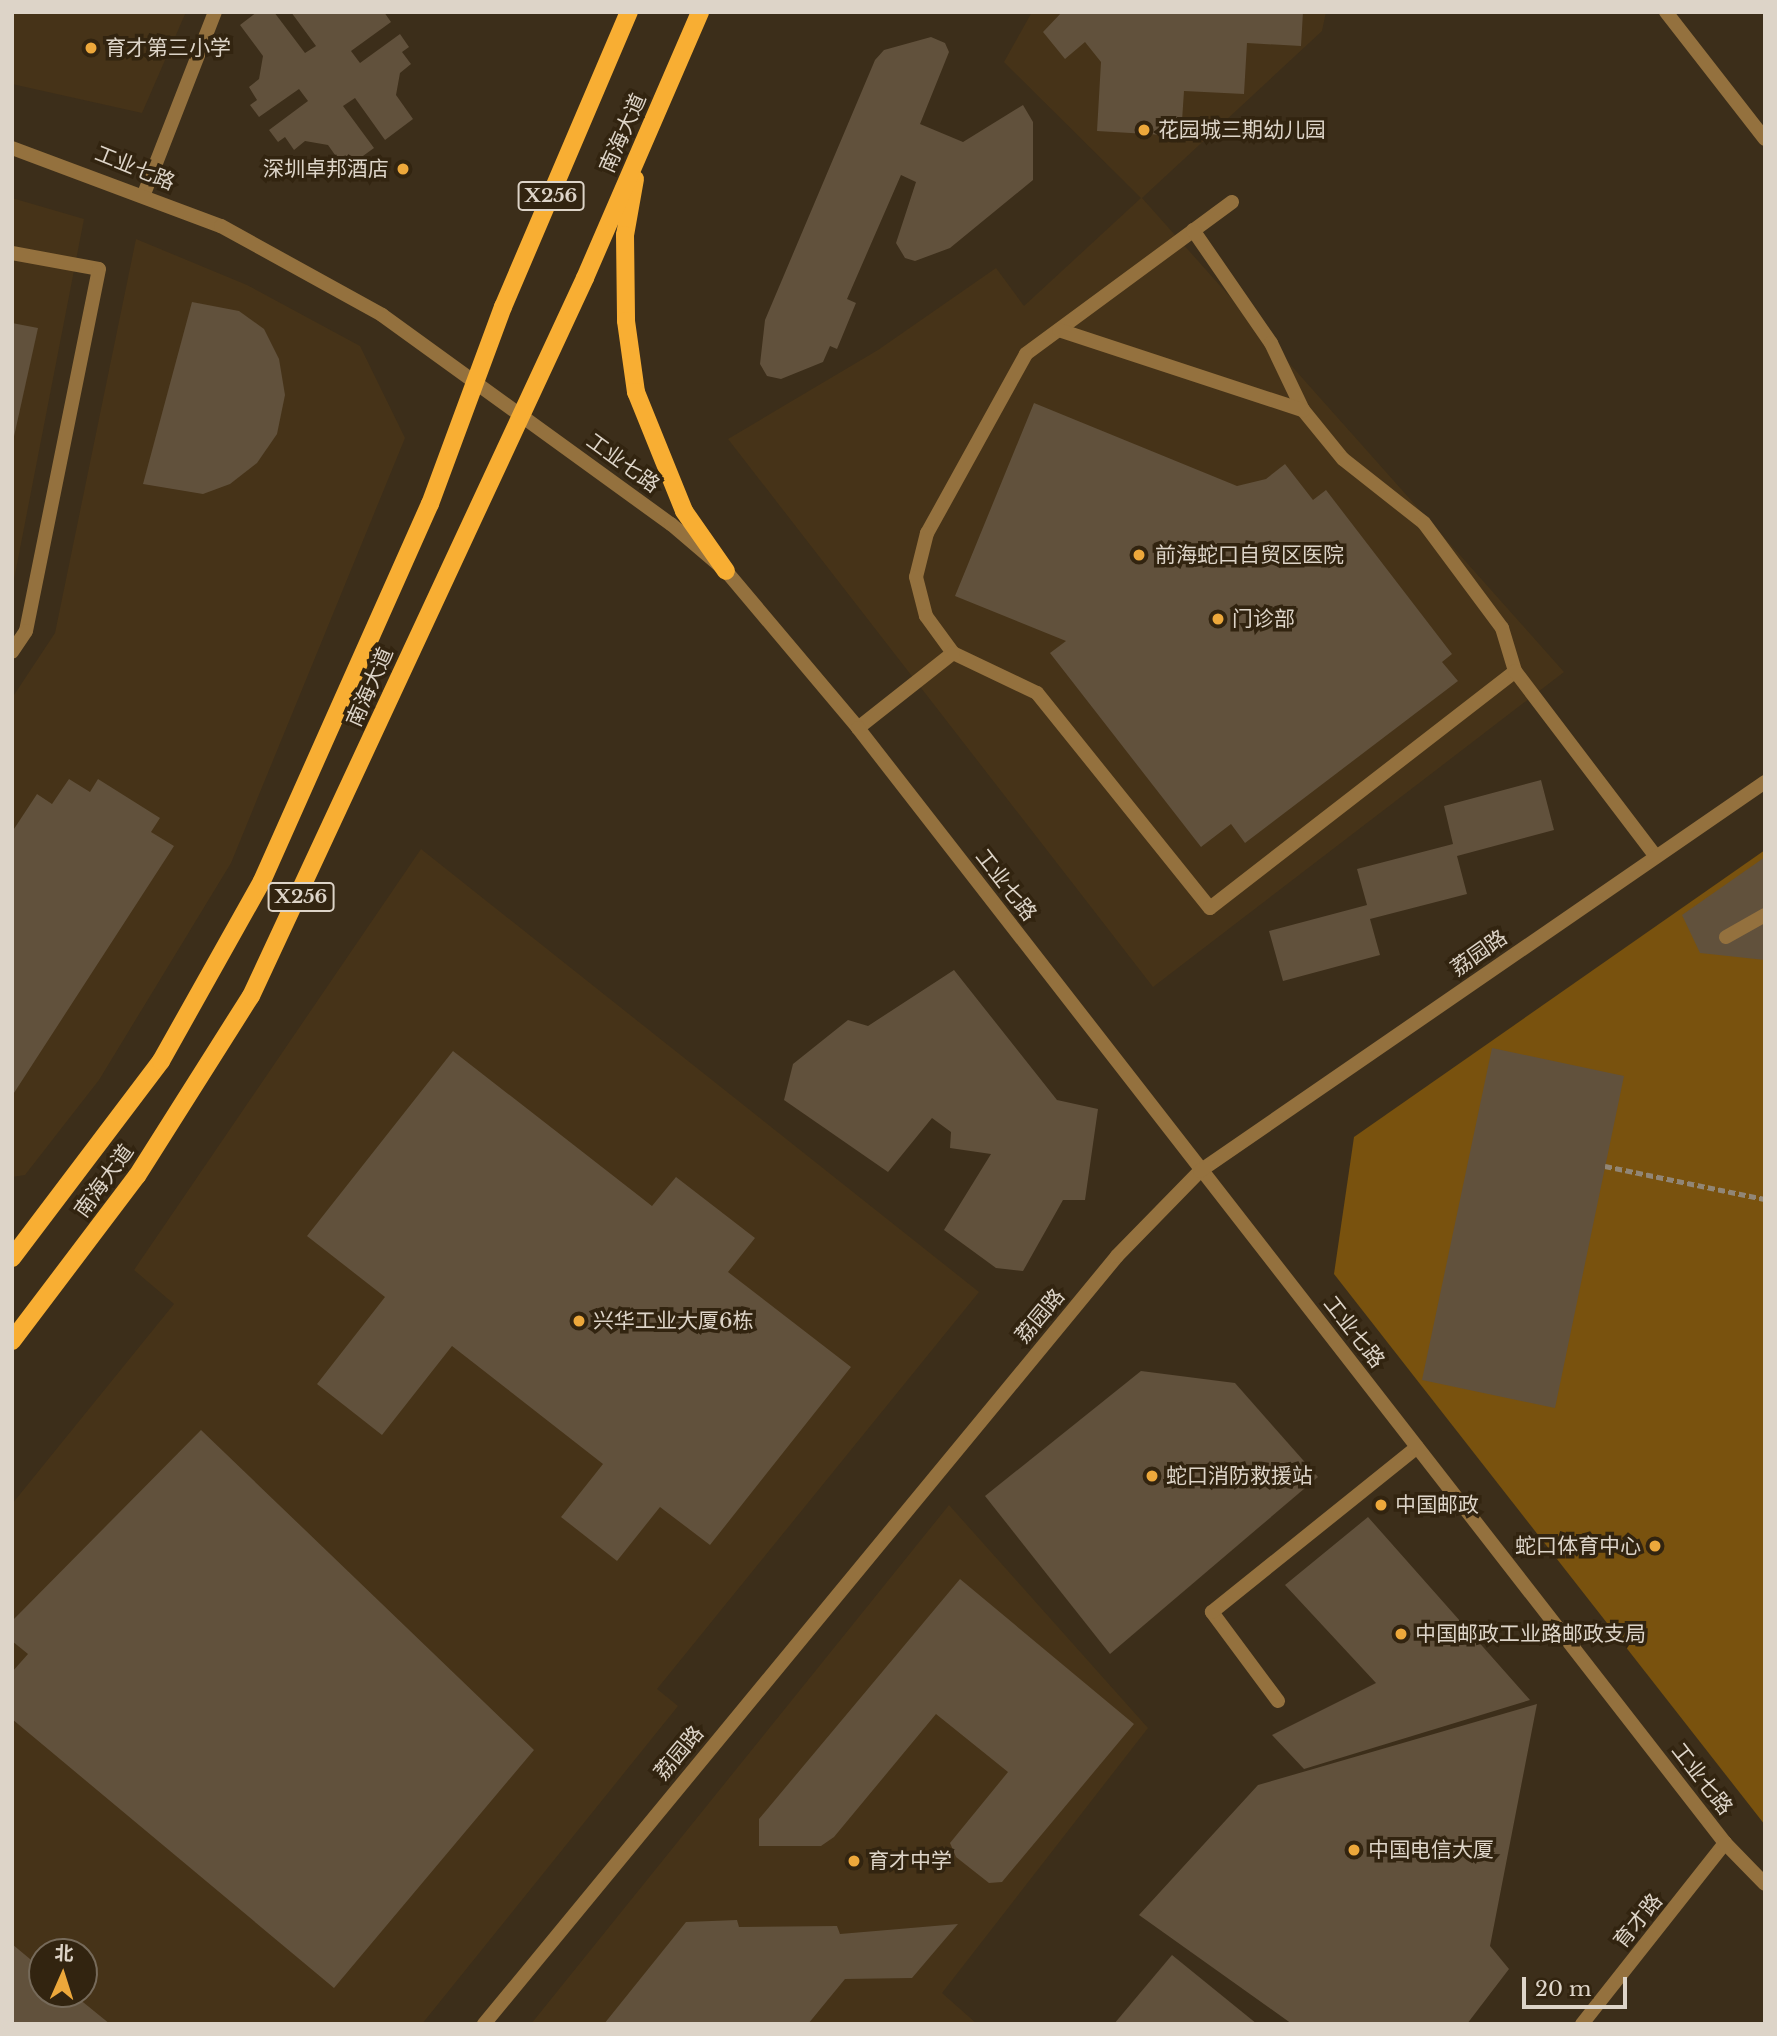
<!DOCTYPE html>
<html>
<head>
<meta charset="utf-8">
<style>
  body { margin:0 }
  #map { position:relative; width:1777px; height:2036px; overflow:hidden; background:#3c2e1a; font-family:"Libre Baskerville","Noto Sans SC",serif }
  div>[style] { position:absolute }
  .built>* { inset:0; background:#463318 }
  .green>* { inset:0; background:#79520e }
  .building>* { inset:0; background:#61513c }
  .path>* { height:4.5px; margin-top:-2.25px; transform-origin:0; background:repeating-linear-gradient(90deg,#918676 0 7px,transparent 0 10.5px) }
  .service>* { height:14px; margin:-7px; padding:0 7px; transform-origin:7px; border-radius:7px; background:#94713e }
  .minor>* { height:14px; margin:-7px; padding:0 7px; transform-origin:7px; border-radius:7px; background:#94713e }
  .tertiary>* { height:14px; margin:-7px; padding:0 7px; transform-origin:7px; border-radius:7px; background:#94713e }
  .primary>* { height:18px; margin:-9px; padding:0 9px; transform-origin:9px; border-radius:9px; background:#f8ae33 }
  .dots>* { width:19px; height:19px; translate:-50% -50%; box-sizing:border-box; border:4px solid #322410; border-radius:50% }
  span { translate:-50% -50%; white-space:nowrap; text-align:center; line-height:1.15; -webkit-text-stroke:7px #322410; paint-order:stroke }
  .shield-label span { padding:2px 5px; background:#322410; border:2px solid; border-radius:5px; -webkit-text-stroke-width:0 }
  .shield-label { font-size:19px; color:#ddd4c8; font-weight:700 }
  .poi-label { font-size:21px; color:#ddd4c8 }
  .left { translate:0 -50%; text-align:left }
  .right { translate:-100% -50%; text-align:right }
  .street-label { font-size:21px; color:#ddd4c8 }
  .frame { position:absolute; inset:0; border:14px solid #ddd4c8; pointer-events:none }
  .north { position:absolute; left:28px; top:1938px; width:70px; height:70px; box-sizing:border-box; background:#322410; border:2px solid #766a5a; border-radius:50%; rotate:3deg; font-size:19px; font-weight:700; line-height:28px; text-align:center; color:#ddd4c8 }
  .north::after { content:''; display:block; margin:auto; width:24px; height:32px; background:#eda83b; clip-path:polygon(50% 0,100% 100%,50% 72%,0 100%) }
  .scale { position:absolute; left:1522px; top:1977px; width:105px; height:32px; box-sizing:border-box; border:4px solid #ddd4c8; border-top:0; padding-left:9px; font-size:21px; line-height:24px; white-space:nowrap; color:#ddd4c8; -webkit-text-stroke:5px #322410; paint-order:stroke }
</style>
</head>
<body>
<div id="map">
  <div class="built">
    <div style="clip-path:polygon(12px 12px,186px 12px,142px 113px,12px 84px)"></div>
    <div style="clip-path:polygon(1032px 12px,1326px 12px,1322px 31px,1142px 198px,1564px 672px,1153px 987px,728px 439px,878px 350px,996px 268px,1024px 306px,1141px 198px,1004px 62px)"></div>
    <div style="clip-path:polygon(12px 198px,84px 219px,12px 590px)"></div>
    <div style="clip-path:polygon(136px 239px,247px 285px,360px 346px,405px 438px,231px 863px,99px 1080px,25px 1175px,12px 1177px,12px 698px,55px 633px)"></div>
    <div style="clip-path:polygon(evenodd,421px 849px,979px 1292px,657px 1689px,678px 1706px,422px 2024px,12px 2024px,12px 1504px,174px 1304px,134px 1270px,421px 849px,42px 1952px,84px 1952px,84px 1994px,42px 1994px,42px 1952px)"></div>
    <div style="clip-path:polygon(949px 1505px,1148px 1728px,942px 1993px,977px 2024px,531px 2024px)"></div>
  </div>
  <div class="green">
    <div style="clip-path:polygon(1765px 850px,1765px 1825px,1334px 1274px,1354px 1137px)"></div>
  </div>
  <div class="building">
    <div style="clip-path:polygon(257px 12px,274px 12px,305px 53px,316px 46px,291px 12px,384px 12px,391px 22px,351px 51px,360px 63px,400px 34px,409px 47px,402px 52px,411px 64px,400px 73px,396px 95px,413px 119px,385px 140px,355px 98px,343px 106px,374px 148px,345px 169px,328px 145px,305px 141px,294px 150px,285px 137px,278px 142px,269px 130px,308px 101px,299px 89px,259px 117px,250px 105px,257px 100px,249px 87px,259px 79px,263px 56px,240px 25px)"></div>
    <div style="clip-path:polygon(1062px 12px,1303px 12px,1301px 46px,1247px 43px,1244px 94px,1184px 91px,1181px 136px,1097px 131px,1101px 62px,1085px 42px,1065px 59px,1043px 32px)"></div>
    <div style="clip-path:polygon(931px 37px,945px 43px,949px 52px,920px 124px,963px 142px,1023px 105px,1033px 122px,1033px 180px,950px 248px,915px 261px,905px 258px,896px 243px,916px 182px,901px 175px,847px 299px,856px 303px,837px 349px,830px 346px,823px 362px,781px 379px,767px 376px,760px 364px,765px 320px,875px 60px,884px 50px)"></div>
    <div style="clip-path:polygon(192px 302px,239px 311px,264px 329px,279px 359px,285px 395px,277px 434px,257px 463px,230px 484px,203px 494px,143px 484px)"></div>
    <div style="clip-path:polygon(12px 323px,38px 328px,13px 441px,12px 440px)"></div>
    <div style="clip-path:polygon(1034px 403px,1237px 486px,1266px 479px,1285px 464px,1313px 500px,1326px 490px,1452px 654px,1442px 662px,1458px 681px,1245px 843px,1231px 824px,1201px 847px,1050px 653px,1066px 641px,955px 596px)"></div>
    <div style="clip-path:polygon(69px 779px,90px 792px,98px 779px,160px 818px,151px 832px,174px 846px,12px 1096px,12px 832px,37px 794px,52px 804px)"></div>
    <div style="clip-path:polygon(1541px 780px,1554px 830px,1457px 856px,1467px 894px,1370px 919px,1380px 955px,1283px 981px,1269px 931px,1367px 905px,1357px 869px,1453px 844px,1444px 806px)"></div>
    <div style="clip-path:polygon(1765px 857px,1765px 960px,1700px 953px,1682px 915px)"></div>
    <div style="clip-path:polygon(954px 970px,1057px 1100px,1098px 1109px,1085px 1200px,1063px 1200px,1023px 1271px,996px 1268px,944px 1230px,991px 1154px,950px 1148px,951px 1132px,932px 1118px,888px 1172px,784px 1100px,793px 1064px,848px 1020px,868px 1026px)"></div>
    <div style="clip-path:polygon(1492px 1048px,1624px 1076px,1555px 1408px,1422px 1380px)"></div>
    <div style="clip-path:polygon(453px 1051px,652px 1206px,676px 1177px,755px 1238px,728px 1272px,851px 1367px,710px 1545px,660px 1507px,617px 1561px,561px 1517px,603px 1464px,452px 1346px,382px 1435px,317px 1384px,385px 1297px,307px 1236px)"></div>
    <div style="clip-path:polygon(1141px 1371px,1235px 1383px,1318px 1477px,1110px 1654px,985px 1496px)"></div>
    <div style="clip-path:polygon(201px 1430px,534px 1750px,334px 1988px,12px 1719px,12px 1672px,28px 1654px,12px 1641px,12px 1621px)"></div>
    <div style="clip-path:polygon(1368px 1517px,1530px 1700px,1304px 1769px,1272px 1735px,1376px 1683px,1285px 1585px)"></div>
    <div style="clip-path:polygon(960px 1579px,1134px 1724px,1002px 1882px,989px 1883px,956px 1857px,950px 1843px,1008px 1772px,936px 1714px,834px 1837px,821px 1846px,759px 1846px,759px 1819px)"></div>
    <div style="clip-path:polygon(1537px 1704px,1490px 1946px,1509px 1969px,1467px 2024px,1292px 2024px,1139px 1915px,1258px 1785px)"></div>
    <div style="clip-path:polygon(737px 1920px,739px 1927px,837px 1926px,840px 1934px,958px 1924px,912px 1978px,845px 1979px,808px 2024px,604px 2024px,686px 1922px)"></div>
    <div style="clip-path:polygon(12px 1944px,42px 1969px,42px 1994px,73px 1994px,110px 2024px,12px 2024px)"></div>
    <div style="clip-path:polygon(1172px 1955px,1257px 2024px,1114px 2024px)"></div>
  </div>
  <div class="path">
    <div style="left:1605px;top:1166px;width:163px;rotate:11.7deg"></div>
  </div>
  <div class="service">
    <div style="left:1666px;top:12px;width:161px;rotate:52.1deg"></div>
    <div style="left:144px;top:194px;width:195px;rotate:-68.7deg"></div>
    <div style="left:1232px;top:202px;width:256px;rotate:143.6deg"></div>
    <div style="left:1026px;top:354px;width:205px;rotate:118.9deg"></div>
    <div style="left:927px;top:533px;width:45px;rotate:104deg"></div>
    <div style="left:916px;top:577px;width:40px;rotate:75.6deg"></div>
    <div style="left:926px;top:616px;width:46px;rotate:53.9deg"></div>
    <div style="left:953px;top:653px;width:93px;rotate:25.5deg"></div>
    <div style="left:1037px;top:693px;width:276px;rotate:51.2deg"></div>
    <div style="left:1210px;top:908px;width:386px;rotate:-37.8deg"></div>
    <div style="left:1193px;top:230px;width:137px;rotate:55.4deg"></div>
    <div style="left:1271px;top:343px;width:74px;rotate:64.5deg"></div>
    <div style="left:1303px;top:410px;width:63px;rotate:50.8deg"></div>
    <div style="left:1343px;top:459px;width:103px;rotate:38.3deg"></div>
    <div style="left:1424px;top:523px;width:131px;rotate:53.4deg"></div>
    <div style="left:1502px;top:628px;width:45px;rotate:73.2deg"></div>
    <div style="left:1515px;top:671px;width:233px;rotate:52.8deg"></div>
    <div style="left:12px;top:253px;width:88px;rotate:10.4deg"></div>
    <div style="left:99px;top:269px;width:369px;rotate:101.4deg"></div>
    <div style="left:26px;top:631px;width:25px;rotate:124deg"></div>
    <div style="left:1059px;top:330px;width:257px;rotate:18.2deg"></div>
    <div style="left:858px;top:728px;width:121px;rotate:-38.3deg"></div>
    <div style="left:1726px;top:937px;width:45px;rotate:-29.4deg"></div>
    <div style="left:1278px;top:1701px;width:111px;rotate:-126.6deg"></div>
    <div style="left:1212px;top:1612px;width:263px;rotate:-38.8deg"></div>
  </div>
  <div class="minor">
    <div style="left:1582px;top:2024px;width:231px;rotate:-51.7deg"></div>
  </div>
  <div class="tertiary">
    <div style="left:12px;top:148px;width:223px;rotate:20.5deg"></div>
    <div style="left:221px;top:226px;width:184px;rotate:28.9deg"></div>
    <div style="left:382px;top:315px;width:357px;rotate:35.9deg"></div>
    <div style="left:671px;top:524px;width:72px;rotate:40.5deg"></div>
    <div style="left:726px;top:571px;width:205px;rotate:49.9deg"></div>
    <div style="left:858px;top:728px;width:1412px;rotate:52.13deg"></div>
    <div style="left:1725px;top:1843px;width:57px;rotate:45.7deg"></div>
    <div style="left:484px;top:2024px;width:995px;rotate:-50.5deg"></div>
    <div style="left:1117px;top:1256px;width:119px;rotate:-45.7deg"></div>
    <div style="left:1200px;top:1171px;width:686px;rotate:-34.55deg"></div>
  </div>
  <div class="primary">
    <div style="left:635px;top:179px;width:57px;rotate:100.1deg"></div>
    <div style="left:625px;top:235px;width:86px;rotate:89.3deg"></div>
    <div style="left:626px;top:321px;width:72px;rotate:82deg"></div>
    <div style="left:636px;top:392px;width:128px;rotate:68deg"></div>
    <div style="left:684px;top:511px;width:73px;rotate:55deg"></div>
    <div style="left:12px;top:1258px;width:247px;rotate:-52.9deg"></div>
    <div style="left:161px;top:1061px;width:206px;rotate:-60.7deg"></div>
    <div style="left:262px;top:881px;width:413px;rotate:-66deg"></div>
    <div style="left:430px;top:504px;width:210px;rotate:-69.7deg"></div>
    <div style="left:503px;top:307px;width:321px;rotate:-66.9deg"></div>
    <div style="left:12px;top:1341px;width:207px;rotate:-52.9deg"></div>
    <div style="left:137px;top:1176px;width:213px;rotate:-57.7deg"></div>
    <div style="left:251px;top:996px;width:792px;rotate:-65.05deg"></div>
    <div style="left:585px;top:278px;width:290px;rotate:-66.6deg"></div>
  </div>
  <div class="dots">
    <div style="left:91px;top:48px;background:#eda83b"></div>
    <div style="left:1144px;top:130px;background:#eda83b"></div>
    <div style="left:403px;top:169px;background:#eda83b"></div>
    <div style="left:1139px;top:555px;background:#eda83b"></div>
    <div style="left:1218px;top:619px;background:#eda83b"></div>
    <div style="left:579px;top:1321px;background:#eda83b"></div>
    <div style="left:1152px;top:1476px;background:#eda83b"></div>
    <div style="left:1381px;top:1505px;background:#eda83b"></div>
    <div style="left:1655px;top:1546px;background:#eda83b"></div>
    <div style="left:1401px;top:1634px;background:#eda83b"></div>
    <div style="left:1354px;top:1850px;background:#eda83b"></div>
    <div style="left:854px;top:1861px;background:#eda83b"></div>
  </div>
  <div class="shield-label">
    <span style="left:551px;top:196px">X256</span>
    <span style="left:301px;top:897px">X256</span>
  </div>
  <div class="poi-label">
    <span class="left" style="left:105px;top:48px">育才第三小学</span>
    <span class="left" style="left:1158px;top:130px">花园城三期幼儿园</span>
    <span class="right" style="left:389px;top:169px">深圳卓邦酒店</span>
    <span class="left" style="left:1155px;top:555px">前海蛇口自贸区医院</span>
    <span class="left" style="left:1232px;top:619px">门诊部</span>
    <span class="left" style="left:593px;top:1321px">兴华工业大厦6栋</span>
    <span class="left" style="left:1166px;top:1476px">蛇口消防救援站</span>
    <span class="left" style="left:1395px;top:1505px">中国邮政</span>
    <span class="right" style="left:1641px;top:1546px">蛇口体育中心</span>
    <span class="left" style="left:1415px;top:1634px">中国邮政工业路邮政支局</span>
    <span class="left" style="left:1368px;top:1850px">中国电信大厦</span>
    <span class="left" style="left:868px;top:1861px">育才中学</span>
  </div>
  <div class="street-label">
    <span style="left:623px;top:133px;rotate:-66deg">南海大道</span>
    <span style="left:135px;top:168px;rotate:22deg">工业七路</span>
    <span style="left:623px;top:463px;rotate:36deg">工业七路</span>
    <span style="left:370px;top:687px;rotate:-66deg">南海大道</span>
    <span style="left:1006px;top:885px;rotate:52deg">工业七路</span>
    <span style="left:1479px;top:953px;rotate:-35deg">荔园路</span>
    <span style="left:104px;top:1181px;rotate:-54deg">南海大道</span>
    <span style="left:1040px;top:1316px;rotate:-50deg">荔园路</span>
    <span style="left:1354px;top:1332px;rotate:52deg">工业七路</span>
    <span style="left:679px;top:1753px;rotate:-50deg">荔园路</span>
    <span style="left:1702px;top:1779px;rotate:52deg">工业七路</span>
    <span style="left:1638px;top:1921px;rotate:-51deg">育才路</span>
  </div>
  <div class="frame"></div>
  <div class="north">北</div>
  <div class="scale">20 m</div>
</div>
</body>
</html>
